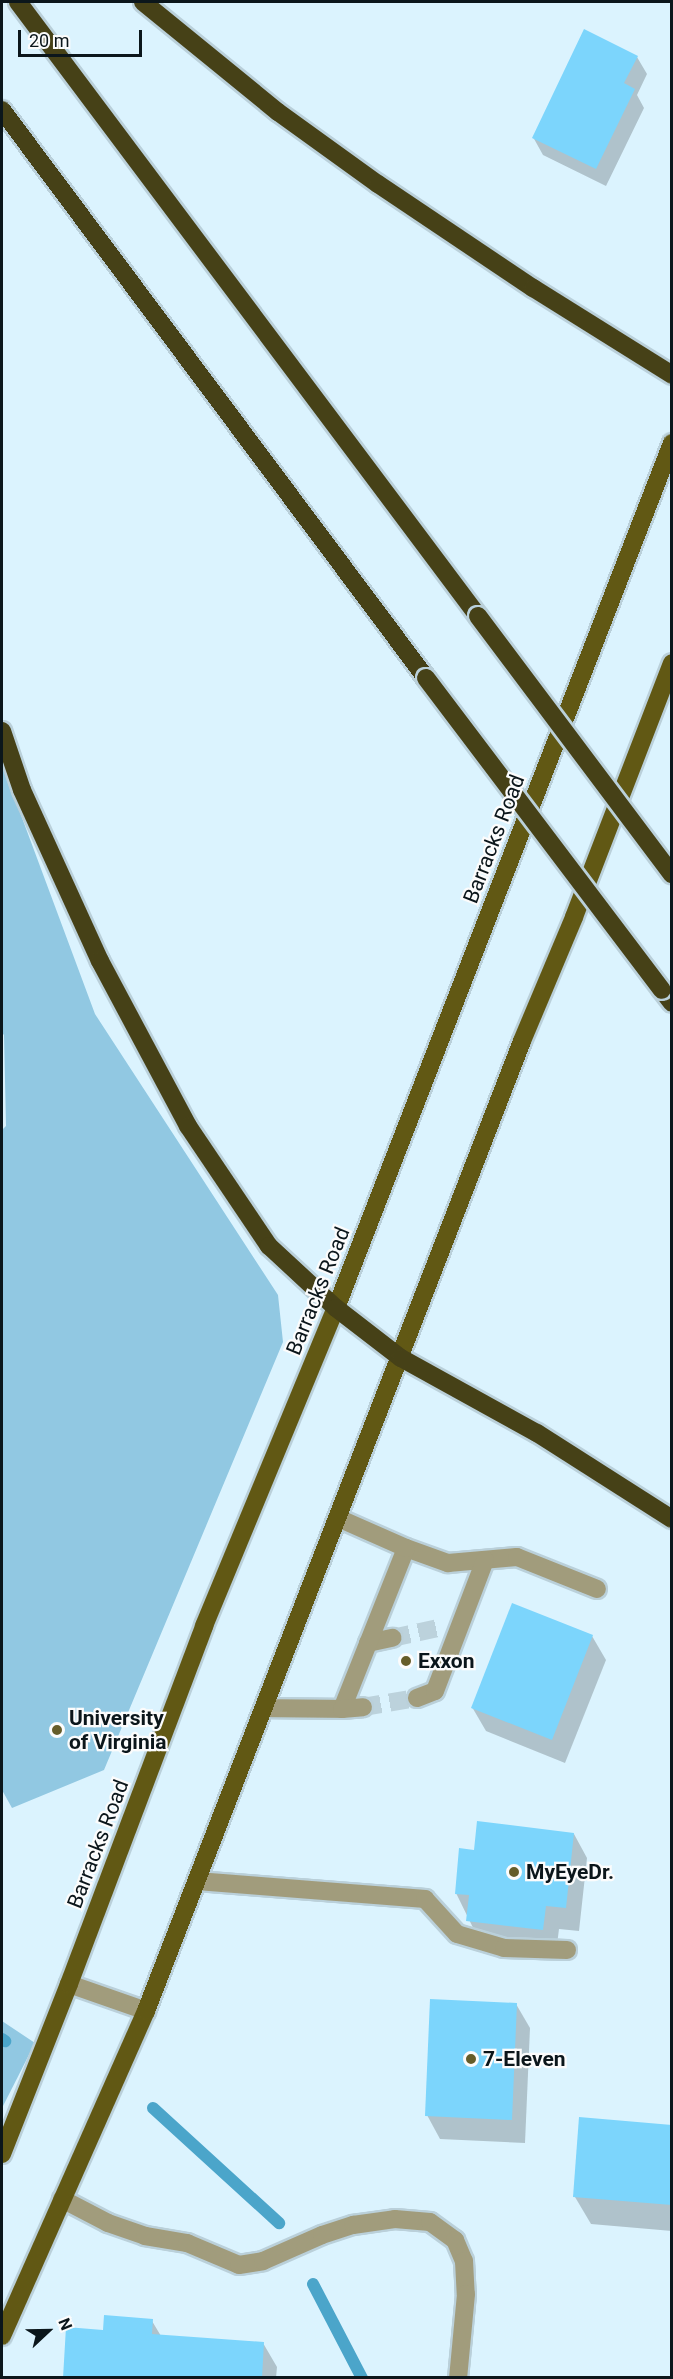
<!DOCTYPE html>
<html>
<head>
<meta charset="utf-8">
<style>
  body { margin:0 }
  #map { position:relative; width:673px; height:2379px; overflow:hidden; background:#dbf3fe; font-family:Roboto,sans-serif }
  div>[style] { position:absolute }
  .green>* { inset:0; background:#91c8e2 }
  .shadow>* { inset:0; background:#0003 }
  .stream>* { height:12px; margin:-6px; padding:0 6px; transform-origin:6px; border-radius:6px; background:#4ba5ca }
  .building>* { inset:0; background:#7cd5fc }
  .minor-tunnel>* { height:18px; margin-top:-9px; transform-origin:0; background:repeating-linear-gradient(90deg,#bcd2dc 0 18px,transparent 0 27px) }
  .roads { filter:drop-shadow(2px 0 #bad0da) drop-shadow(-2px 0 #bad0da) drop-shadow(0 2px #bad0da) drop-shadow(0 -2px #bad0da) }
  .minor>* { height:18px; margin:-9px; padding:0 9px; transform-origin:9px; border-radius:9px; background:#a19c7c }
  .major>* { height:18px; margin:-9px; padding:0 9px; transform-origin:9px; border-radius:9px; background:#615814 }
  .highway>* { height:18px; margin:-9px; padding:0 9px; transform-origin:9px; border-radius:9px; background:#464117 }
  .bridges { filter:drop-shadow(2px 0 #bad0da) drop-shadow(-2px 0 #bad0da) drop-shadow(0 2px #bad0da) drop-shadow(0 -2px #bad0da) }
  .highway-bridge>* { height:18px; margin:-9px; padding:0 9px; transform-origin:9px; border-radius:9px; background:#464117 }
  .dots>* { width:16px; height:16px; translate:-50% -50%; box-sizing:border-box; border:3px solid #fcfcfc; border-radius:50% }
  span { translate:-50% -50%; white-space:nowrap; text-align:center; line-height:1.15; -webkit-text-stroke:4.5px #fcfcfc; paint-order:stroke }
  .street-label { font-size:21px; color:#0b161b }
  .poi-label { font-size:21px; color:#0b161b; font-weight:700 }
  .left { translate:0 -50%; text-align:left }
  .frame { position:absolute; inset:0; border:3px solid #0b161b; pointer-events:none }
  .north { position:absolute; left:18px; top:2301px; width:60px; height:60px; -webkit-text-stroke:4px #fcfcfc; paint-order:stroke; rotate:68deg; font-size:16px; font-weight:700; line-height:24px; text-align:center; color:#0b161b }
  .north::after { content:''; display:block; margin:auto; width:21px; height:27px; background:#0b161b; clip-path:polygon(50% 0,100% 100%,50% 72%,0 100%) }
  .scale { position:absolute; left:18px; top:30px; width:124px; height:27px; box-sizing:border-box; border:3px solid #0b161b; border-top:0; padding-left:8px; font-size:18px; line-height:21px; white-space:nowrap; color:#0b161b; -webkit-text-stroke:4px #fcfcfc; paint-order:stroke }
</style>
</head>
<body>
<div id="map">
  <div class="green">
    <div style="clip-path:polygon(2px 764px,95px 1014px,278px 1295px,283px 1342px,104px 1770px,12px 1808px,2px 1790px,2px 1130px,6px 1126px,4px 1035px,2px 1033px)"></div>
    <div style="clip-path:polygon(2px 2021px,35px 2043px,2px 2108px)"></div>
  </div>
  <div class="shadow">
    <div style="clip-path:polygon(637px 57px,647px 74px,637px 95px,644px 108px,606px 186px,543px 155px,533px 137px)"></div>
    <div style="clip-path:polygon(592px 1636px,606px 1660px,565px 1763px,486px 1731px,472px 1707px)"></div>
    <div style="clip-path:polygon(574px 1834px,587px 1858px,579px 1931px,559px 1929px,556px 1953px,481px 1944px,456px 1893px,475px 1852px)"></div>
    <div style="clip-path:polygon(516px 2004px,530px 2028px,525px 2143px,440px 2139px,427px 2115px)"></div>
    <div style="clip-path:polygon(672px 2126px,672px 2231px,591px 2224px,575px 2197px)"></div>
    <div style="clip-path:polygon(152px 2321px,161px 2336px,263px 2343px,277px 2367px,276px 2378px,64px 2378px,105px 2332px)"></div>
  </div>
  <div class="stream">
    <div style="left:2px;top:2039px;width:4px;rotate:34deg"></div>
    <div style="left:153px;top:2108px;width:171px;rotate:42.4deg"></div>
    <div style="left:313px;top:2284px;width:106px;rotate:62.5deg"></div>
  </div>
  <div class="building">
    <div style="clip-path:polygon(584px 29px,638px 56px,624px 83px,635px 89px,596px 169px,532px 138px)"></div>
    <div style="clip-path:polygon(512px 1603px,593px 1635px,552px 1740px,471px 1708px)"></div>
    <div style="clip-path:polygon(477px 1821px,574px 1833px,566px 1908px,546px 1906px,543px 1930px,466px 1921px,469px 1895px,455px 1894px,459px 1848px,474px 1850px)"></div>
    <div style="clip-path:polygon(430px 1999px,517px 2003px,512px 2120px,425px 2116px)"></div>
    <div style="clip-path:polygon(579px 2117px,672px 2125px,672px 2205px,573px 2197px)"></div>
    <div style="clip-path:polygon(104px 2315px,153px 2319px,152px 2334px,264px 2342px,262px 2378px,63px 2378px,66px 2327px,103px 2330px)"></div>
  </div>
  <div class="minor-tunnel">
    <div style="left:392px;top:1638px;width:52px;rotate:-12.2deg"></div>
    <div style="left:363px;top:1707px;width:55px;rotate:-9.5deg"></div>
  </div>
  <div class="roads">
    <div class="minor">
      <div style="left:406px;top:1548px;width:45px;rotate:19.7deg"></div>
      <div style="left:448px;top:1563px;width:69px;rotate:-5deg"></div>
      <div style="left:517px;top:1557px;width:86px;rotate:21.8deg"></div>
      <div style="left:368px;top:1643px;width:25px;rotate:-12deg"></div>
      <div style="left:417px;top:1698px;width:19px;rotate:-21deg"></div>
      <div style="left:435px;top:1691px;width:140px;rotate:-69.1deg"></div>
      <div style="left:264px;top:1708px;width:78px;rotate:0.7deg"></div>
      <div style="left:342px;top:1709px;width:173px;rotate:-68.3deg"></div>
      <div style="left:406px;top:1548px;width:74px;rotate:-156.2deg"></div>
      <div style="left:342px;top:1709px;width:21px;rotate:-5deg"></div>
      <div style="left:197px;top:1881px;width:229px;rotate:4.5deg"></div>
      <div style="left:425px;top:1899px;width:47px;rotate:47.6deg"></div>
      <div style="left:457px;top:1934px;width:49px;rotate:16.6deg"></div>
      <div style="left:504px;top:1948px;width:63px;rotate:1.8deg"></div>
      <div style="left:69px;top:1984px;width:82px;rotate:19.3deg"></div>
      <div style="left:62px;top:2199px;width:52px;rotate:27.6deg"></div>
      <div style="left:108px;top:2223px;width:39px;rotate:19deg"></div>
      <div style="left:145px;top:2236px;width:43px;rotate:9.5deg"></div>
      <div style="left:187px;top:2243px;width:56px;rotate:22.9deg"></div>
      <div style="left:239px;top:2265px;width:24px;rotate:-9deg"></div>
      <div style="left:263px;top:2261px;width:64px;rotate:-23.8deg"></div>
      <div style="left:322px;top:2235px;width:33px;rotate:-18deg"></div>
      <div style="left:353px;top:2225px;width:42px;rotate:-8.1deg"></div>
      <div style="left:395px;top:2219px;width:35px;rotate:5deg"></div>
      <div style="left:430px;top:2222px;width:31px;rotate:36deg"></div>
      <div style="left:455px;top:2240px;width:23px;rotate:67deg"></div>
      <div style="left:464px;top:2261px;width:33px;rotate:87deg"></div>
      <div style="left:466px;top:2294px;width:84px;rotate:95.4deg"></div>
    </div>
    <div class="major">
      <div style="left:2px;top:2154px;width:183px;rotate:-68.5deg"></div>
      <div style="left:69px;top:1984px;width:383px;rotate:-69.3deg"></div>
      <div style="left:204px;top:1626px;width:344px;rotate:-67.5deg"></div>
      <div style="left:336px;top:1308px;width:928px;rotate:-68.77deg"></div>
      <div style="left:2px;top:2336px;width:355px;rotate:-66.1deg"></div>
      <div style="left:146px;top:2011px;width:1040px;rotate:-68.81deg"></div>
      <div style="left:522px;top:1041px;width:134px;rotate:-67.2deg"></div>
      <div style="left:574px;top:917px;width:272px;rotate:-68.9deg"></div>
    </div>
    <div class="highway">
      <div style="left:18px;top:2px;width:767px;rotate:53.16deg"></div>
      <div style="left:143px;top:2px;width:174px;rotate:39.2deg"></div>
      <div style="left:278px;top:112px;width:123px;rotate:35.8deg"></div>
      <div style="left:378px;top:184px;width:187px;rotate:33.9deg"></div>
      <div style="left:533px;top:288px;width:164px;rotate:32deg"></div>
      <div style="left:2px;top:110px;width:709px;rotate:53.26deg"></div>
      <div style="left:2px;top:731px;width:62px;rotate:71.3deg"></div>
      <div style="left:22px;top:790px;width:188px;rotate:65.5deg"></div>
      <div style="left:100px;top:961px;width:187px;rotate:61.9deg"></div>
      <div style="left:188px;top:1126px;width:145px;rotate:56deg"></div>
      <div style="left:269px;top:1246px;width:91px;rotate:42.8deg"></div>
      <div style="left:336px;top:1308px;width:82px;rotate:37.6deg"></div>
      <div style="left:401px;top:1358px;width:155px;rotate:28.9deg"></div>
      <div style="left:537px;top:1433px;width:160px;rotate:32.5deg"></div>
      <div style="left:662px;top:990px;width:16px;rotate:52deg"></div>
    </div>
  </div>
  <div class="bridges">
    <div class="highway-bridge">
      <div style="left:478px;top:616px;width:323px;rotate:53.1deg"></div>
      <div style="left:426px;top:678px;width:391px;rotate:52.9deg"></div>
    </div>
  </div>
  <div class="dots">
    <div style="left:406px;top:1661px;background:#655d2a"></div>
    <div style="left:57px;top:1730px;background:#655d2a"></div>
    <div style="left:514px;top:1872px;background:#655d2a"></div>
    <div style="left:471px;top:2059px;background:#655d2a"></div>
  </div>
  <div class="street-label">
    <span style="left:494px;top:839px;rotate:-69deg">Barracks Road</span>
    <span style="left:318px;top:1291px;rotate:-68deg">Barracks Road</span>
    <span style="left:98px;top:1844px;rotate:-69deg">Barracks Road</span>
  </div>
  <div class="poi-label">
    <span class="left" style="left:418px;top:1661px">Exxon</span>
    <span class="left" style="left:69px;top:1730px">University<br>of Virginia</span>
    <span class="left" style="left:526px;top:1872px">MyEyeDr.</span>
    <span class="left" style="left:483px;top:2059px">7-Eleven</span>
  </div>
  <div class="frame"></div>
  <div class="north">N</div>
  <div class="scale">20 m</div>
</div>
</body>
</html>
